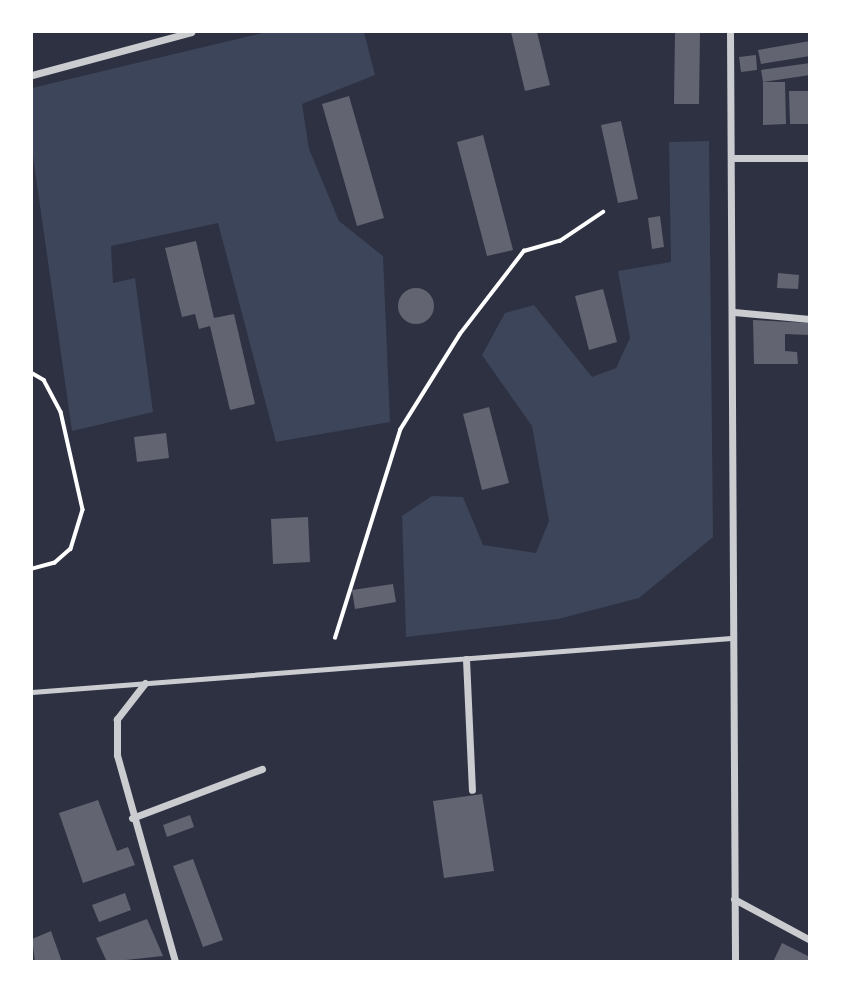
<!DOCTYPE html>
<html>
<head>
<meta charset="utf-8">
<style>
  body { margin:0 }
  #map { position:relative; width:841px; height:993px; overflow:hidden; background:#2d3142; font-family:"PT Sans",sans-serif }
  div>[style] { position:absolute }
  .green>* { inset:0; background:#3c4559 }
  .building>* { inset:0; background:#626471 }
  .round { border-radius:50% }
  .path>* { height:3.5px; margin:-1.75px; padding:0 1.75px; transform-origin:1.75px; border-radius:1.75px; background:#fff }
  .service>* { height:4.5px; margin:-2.25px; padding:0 2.25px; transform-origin:2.25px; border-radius:2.25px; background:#caccd0 }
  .minor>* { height:7px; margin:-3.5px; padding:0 3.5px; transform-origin:3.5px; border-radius:3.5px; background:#caccd0 }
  span { translate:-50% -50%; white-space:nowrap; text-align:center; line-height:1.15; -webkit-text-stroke:6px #fff; paint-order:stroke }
  .frame { position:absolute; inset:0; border:33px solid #fff; pointer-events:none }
</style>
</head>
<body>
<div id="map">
  <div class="green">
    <div style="clip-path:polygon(267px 32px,364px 32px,375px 75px,302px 104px,309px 149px,339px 221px,383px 256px,390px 422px,276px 442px,218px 223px,111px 246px,113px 283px,135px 278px,153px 412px,72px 431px,32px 149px,32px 88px)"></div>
    <div style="clip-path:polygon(709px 141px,713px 537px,639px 598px,558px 619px,406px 637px,402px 516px,432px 496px,463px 497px,483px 545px,536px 553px,549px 521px,532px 426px,482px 355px,505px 313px,534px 305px,592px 377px,616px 368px,630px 338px,618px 271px,671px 262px,669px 142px)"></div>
  </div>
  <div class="building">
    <div style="clip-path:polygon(511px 32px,537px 32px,550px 85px,525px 91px)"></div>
    <div style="clip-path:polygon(675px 32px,700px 32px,699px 104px,674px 104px)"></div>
    <div style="clip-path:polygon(810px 41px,810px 56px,761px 64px,758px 50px)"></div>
    <div style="clip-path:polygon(756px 55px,757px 70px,741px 72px,739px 57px)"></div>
    <div style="clip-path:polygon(810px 63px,810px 75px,763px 82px,761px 70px)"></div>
    <div style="clip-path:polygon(763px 82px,785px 82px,786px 124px,763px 125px)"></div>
    <div style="clip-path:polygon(789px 91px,810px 91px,810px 124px,790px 124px)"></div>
    <div style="clip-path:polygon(349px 96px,384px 218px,357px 226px,322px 104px)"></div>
    <div style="clip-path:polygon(621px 121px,638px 199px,618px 203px,601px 125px)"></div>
    <div style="clip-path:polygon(483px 135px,513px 250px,487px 256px,457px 142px)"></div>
    <div style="clip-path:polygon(660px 216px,664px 247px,652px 249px,648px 218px)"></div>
    <div style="clip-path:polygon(196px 241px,214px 318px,234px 314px,255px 404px,230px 410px,210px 326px,199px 329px,195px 314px,182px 317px,165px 248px)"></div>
    <div style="clip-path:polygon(778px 273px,799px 275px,798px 289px,777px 288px)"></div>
    <div class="round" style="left:398px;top:288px;width:36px;height:36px"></div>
    <div style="clip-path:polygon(603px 289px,617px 342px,589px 350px,575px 296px)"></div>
    <div style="clip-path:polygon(753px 320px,810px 323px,810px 335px,785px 334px,785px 351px,797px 352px,798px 364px,754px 364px)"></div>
    <div style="clip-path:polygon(489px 407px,509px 483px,482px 490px,463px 414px)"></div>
    <div style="clip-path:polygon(166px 433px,169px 458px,137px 462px,134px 437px)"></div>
    <div style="clip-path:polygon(308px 517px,310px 562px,273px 564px,271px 519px)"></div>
    <div style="clip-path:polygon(393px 584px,396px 602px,355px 609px,352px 590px)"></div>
    <div style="clip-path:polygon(482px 794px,494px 871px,444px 878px,433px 801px)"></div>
    <div style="clip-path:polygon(98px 800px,117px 851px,128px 847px,135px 865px,83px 883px,59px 813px)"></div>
    <div style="clip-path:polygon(190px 815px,194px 827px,167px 837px,163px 825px)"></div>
    <div style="clip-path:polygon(193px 859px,223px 940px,203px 947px,173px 866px)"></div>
    <div style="clip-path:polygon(125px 893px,131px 910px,99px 922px,92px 905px)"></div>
    <div style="clip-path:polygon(147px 919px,163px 956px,107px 962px,96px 938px)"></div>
    <div style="clip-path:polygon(51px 931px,62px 962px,35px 962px,32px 939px)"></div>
    <div style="clip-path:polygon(782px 943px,810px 957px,810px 962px,773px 962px)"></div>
  </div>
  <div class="path">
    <div style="left:32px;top:373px;width:14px;rotate:30deg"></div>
    <div style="left:44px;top:380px;width:36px;rotate:62deg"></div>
    <div style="left:61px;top:412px;width:100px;rotate:77.3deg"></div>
    <div style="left:83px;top:510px;width:41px;rotate:107.1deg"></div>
    <div style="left:71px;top:549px;width:21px;rotate:139deg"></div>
    <div style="left:55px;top:563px;width:24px;rotate:165deg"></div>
    <div style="left:335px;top:638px;width:218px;rotate:-72.6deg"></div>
    <div style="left:400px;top:430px;width:113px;rotate:-58deg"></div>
    <div style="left:460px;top:334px;width:105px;rotate:-52.4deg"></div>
    <div style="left:524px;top:251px;width:37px;rotate:-16deg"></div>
    <div style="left:560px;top:241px;width:52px;rotate:-34deg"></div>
  </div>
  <div class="service">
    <div style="left:32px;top:692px;width:701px;rotate:-4.42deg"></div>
  </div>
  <div class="minor">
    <div style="left:730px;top:32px;width:930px;rotate:89.69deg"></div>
    <div style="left:32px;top:75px;width:165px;rotate:-15.1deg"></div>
    <div style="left:735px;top:158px;width:75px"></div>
    <div style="left:734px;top:312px;width:76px;rotate:5.3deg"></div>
    <div style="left:466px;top:659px;width:131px;rotate:87.4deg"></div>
    <div style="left:145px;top:683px;width:46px;rotate:127.9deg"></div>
    <div style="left:117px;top:719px;width:36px;rotate:90deg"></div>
    <div style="left:117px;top:755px;width:215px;rotate:74.3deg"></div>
    <div style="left:132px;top:818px;width:139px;rotate:-20.7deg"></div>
    <div style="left:734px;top:899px;width:86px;rotate:28.3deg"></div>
  </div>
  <div class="frame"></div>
</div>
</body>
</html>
